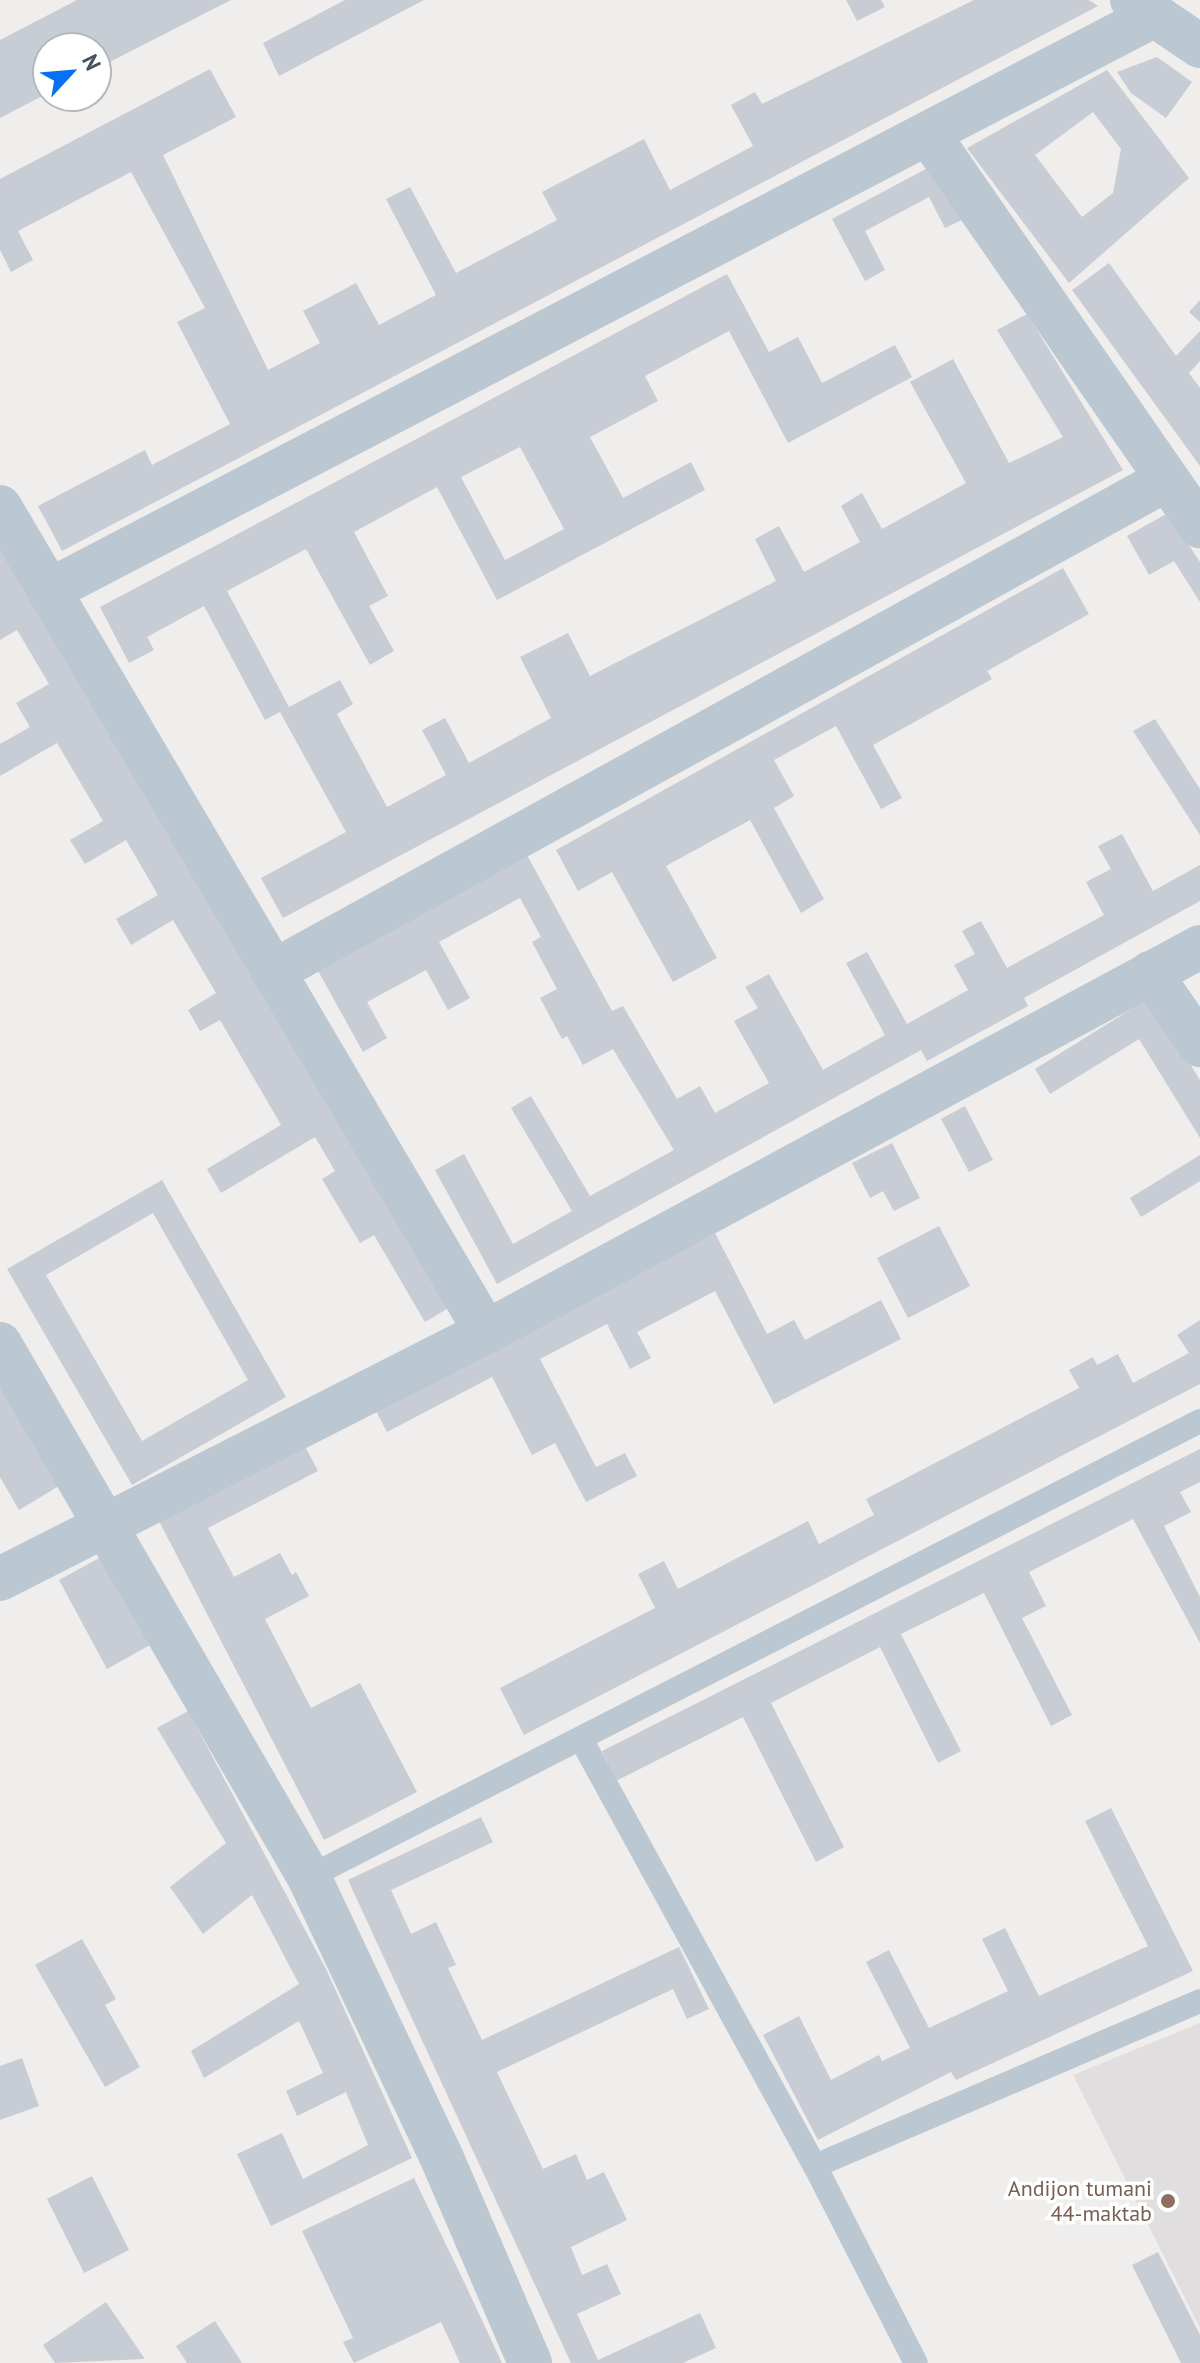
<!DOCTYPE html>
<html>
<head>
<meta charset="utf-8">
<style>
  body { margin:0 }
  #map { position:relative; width:1200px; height:2363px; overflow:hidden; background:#f0eded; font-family:"PT Sans",sans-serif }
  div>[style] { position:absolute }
  .education>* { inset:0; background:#e1dedf }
  .building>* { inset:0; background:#c8ccd4 }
  .lane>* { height:24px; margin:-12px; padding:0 12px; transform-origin:12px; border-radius:12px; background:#bcc8d1 }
  .street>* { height:44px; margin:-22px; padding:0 22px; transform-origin:22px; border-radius:22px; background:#bcc8d1 }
  .dots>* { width:22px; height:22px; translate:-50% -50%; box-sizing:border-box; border:4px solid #fff; border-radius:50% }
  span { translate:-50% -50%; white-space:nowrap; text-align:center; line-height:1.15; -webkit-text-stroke:7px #fff; paint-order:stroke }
  .education-label { font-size:22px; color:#785e54 }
  .right { translate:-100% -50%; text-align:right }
  .north { position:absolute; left:32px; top:32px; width:80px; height:80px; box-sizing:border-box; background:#fff; border:2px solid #b4b9be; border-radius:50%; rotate:64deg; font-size:22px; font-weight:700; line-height:32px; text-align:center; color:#44515d }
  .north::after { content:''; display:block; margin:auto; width:28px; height:36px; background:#0672f2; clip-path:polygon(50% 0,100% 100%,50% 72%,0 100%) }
</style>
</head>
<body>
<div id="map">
  <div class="education">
    <div style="clip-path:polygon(1200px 2023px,1200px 2328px,1073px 2075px)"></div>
  </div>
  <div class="building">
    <div style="clip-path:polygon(77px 0,231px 0,96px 69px,96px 48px,48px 48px,48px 93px,0 118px,0 40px)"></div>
    <div style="clip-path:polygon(345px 0,424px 0,279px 76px,263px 43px)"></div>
    <div style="clip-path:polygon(846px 0,881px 0,885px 7px,857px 21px)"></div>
    <div style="clip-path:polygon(974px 0,1089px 0,1098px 6px,62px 551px,38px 506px,145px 450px,152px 465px,230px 424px,177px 322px,205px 308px,131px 172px,18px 231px,33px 260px,11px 272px,0 250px,0 179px,210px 69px,236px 117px,163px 155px,268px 370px,320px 343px,303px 311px,356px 283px,379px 325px,436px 295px,386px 199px,410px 187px,456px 273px,557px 220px,542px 192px,644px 139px,670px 190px,753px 146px,731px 105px,755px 92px,762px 104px)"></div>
    <div style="clip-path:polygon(1157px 57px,1192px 82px,1166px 118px,1131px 93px,1117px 72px)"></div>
    <div style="clip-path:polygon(evenodd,1107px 70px,1189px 178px,1069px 283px,967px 148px,1107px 70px,1093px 112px,1121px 149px,1113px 193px,1082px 217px,1035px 155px,1093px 112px)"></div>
    <div style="clip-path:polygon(937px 163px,966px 218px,945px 228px,929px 197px,865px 231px,885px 270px,865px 281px,832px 219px)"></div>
    <div style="clip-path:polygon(1109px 263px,1176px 356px,1200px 331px,1200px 361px,1189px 373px,1200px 388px,1200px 466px,1072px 290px)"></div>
    <div style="clip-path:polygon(evenodd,727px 274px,769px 352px,798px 337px,822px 383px,895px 345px,912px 377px,788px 443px,729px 331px,645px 376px,658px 401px,590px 437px,623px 498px,691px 462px,705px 490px,497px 600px,437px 487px,354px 532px,388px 596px,369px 606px,394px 651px,370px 665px,306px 549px,227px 591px,289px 707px,340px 680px,353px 704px,337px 714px,387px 807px,446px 775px,422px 730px,445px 718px,469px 763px,551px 718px,520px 657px,568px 633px,590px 676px,776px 581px,755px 539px,779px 526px,804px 572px,860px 542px,841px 506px,862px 493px,882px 529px,966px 483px,910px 382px,953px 359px,1009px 463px,1063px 437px,997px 330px,1027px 314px,1123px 470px,283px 918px,261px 878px,346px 832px,280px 712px,265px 720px,204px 606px,147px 637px,154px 650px,129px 663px,100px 607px,727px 274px,520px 447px,564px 529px,505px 560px,461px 477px,520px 447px)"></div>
    <div style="clip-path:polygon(1200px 300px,1200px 322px,1189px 312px)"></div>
    <div style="clip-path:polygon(1168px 513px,1200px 562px,1200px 602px,1174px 561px,1149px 575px,1127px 536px)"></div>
    <div style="clip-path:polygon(0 544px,452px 1306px,425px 1322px,374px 1235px,360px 1243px,322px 1179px,335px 1171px,315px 1137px,221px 1193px,207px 1169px,281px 1125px,220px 1020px,200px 1031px,188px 1010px,216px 993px,173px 920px,131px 945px,116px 919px,158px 895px,126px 840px,85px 864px,70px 840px,103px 821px,57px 743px,0 776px,0 744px,30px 727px,16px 703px,49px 684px,17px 630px,0 640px)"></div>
    <div style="clip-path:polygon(1063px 568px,1089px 614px,987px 671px,992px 679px,873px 745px,902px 798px,881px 809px,836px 726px,774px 760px,794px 796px,774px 808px,824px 899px,801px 913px,750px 820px,666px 866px,717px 958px,673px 982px,612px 872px,578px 891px,556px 850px)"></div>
    <div style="clip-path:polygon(1155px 719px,1200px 789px,1200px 835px,1133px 731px)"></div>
    <div style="clip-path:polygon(1122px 834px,1153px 891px,1200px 865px,1200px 901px,1024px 998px,1028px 1006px,927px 1061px,921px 1050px,497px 1284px,435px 1170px,464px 1154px,513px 1244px,572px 1211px,511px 1108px,531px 1096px,590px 1196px,674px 1150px,613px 1049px,583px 1065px,567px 1036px,562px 1039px,540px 998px,557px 989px,532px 942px,541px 937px,520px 898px,439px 942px,470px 998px,448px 1010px,426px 970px,367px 1002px,387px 1038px,363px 1052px,317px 969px,527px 855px,612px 1011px,623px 1006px,677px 1099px,700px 1086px,715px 1113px,769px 1083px,734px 1021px,758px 1008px,745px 987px,769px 974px,823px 1070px,885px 1035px,846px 963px,867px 952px,907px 1024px,968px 990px,954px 965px,975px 954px,962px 931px,981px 921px,1007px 968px,1104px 915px,1086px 882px,1111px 869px,1098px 846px)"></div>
    <div style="clip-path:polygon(1149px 998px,1200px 1080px,1200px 1138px,1139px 1039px,1050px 1094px,1035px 1069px)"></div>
    <div style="clip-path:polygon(965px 1106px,993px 1160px,969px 1172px,941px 1119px)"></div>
    <div style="clip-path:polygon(892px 1143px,920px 1198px,894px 1211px,883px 1191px,870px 1198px,852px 1163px)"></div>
    <div style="clip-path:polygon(1200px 1155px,1200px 1181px,1141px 1217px,1130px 1198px)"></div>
    <div style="clip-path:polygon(evenodd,162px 1180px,286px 1397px,132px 1485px,7px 1269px,162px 1180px,153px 1213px,248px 1380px,142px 1441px,46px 1275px,153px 1213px)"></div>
    <div style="clip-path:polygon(939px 1226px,970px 1286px,908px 1318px,877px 1258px)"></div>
    <div style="clip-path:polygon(715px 1233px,767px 1334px,794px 1320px,805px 1340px,881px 1300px,901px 1339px,774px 1404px,715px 1291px,637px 1332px,651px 1358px,630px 1369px,607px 1324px,540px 1359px,596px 1467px,625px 1453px,637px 1476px,586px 1502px,555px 1443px,532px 1455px,492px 1377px,387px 1432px,375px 1409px)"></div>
    <div style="clip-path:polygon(1200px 1320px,1200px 1384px,524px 1735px,500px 1688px,655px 1608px,638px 1574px,664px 1561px,678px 1589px,808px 1521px,819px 1544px,874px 1515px,866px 1499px,1079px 1388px,1069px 1370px,1093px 1357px,1097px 1365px,1118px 1354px,1133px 1383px,1189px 1353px,1177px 1335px)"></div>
    <div style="clip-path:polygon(0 1385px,59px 1486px,19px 1510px,0 1477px)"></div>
    <div style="clip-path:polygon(305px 1446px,318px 1471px,208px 1528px,234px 1577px,280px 1553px,292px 1575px,296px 1572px,309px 1596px,265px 1619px,311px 1708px,360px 1683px,417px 1792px,324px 1840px,159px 1521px)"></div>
    <div style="clip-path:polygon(1200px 1449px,1200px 1482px,1180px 1492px,1191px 1512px,1164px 1526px,1200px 1597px,1200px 1643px,1133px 1519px,1029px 1572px,1046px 1606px,1022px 1618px,1072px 1715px,1051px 1726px,984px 1593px,901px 1634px,961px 1751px,938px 1763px,880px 1647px,771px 1703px,844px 1847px,816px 1862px,743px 1717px,616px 1781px,602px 1751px)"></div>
    <div style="clip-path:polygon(101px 1557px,150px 1645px,107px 1669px,59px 1580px)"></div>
    <div style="clip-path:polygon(188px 1711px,326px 1969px,412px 2158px,271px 2226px,237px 2154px,282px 2133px,303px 2179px,368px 2145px,346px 2092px,297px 2116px,286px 2091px,323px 2073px,299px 2021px,204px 2078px,191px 2051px,299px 1984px,252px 1895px,203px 1934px,170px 1887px,226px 1843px,157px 1728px)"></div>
    <div style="clip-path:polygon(1111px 1808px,1193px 1971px,956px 2080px,951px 2072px,818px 2140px,763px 2035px,799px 2016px,831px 2080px,879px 2055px,882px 2061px,910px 2048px,866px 1962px,889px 1950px,929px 2028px,1008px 1991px,982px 1939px,1005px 1928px,1039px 1996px,1148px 1946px,1085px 1821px)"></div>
    <div style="clip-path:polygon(481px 1817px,493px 1842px,391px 1890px,411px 1934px,436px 1922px,456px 1965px,448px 1968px,482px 2040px,679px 1947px,709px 2009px,687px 2019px,673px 1989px,497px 2072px,543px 2169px,576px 2154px,587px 2180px,604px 2172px,627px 2220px,571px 2247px,582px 2275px,607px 2264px,621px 2294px,577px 2314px,598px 2360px,700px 2313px,716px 2348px,683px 2363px,571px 2363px,348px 1880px)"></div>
    <div style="clip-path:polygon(82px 1939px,116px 1999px,105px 2005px,140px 2067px,105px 2087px,35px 1965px)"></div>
    <div style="clip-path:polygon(22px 2058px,39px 2106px,0 2120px,0 2066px)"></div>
    <div style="clip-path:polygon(92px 2176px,129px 2250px,84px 2273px,47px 2199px)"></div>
    <div style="clip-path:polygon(414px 2178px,465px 2284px,502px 2363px,460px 2363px,441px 2322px,354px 2363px,343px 2342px,353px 2338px,302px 2231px)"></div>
    <div style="clip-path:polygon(1158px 2252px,1200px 2335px,1200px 2363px,1181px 2363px,1132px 2265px)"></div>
    <div style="clip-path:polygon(106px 2302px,145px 2359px,55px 2363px,43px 2345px)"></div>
    <div style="clip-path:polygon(215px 2321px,242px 2363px,187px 2363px,176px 2346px)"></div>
  </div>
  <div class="lane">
    <div style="left:581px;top:1739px;width:487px;rotate:61.3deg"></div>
    <div style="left:815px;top:2166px;width:221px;rotate:62.9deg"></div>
    <div style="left:309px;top:1877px;width:1001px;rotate:-27.1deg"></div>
    <div style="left:815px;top:2166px;width:419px;rotate:-23.2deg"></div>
  </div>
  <div class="street">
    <div style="left:1132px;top:0;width:82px;rotate:34.1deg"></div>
    <div style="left:929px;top:135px;width:476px;rotate:55.3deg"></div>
    <div style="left:0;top:507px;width:958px;rotate:59.5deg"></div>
    <div style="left:50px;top:590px;width:1243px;rotate:-27.49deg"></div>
    <div style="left:276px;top:970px;width:1014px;rotate:-28.84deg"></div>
    <div style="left:1150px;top:973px;width:88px;rotate:55.2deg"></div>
    <div style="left:0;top:1344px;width:616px;rotate:59.9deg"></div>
    <div style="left:309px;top:1877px;width:309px;rotate:64.7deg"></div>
    <div style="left:441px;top:2156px;width:225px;rotate:66.7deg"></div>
    <div style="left:0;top:1579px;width:545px;rotate:-26.94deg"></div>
    <div style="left:486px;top:1332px;width:811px;rotate:-28.33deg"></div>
  </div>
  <div class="dots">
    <div style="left:1168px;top:2201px;background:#8d6e63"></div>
  </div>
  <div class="education-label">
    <span class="right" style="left:1152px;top:2201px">Andijon tumani<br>44-maktab</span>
  </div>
  <div class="north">N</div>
</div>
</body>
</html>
